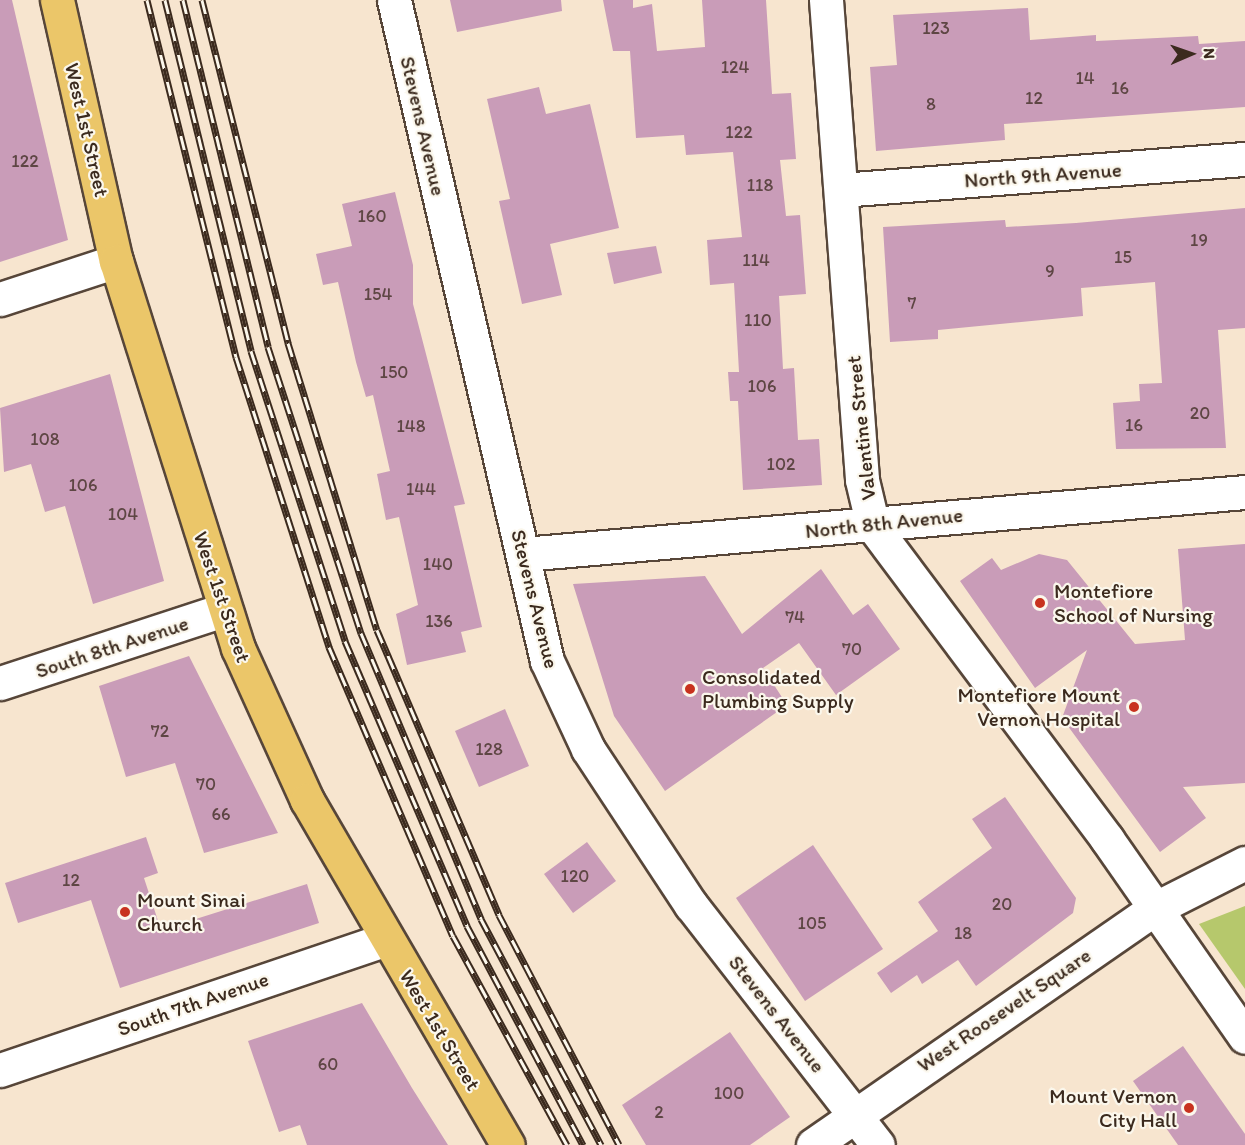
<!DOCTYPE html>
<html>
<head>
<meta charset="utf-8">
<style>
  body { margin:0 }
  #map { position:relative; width:1245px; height:1145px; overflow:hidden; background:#f7e5cf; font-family:Itim,sans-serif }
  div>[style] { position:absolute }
  .green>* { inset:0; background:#b6c86c }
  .building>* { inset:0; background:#c99cb8 }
  .roads { filter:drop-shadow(2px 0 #574639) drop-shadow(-2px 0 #574639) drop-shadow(0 2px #574639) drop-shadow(0 -2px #574639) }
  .minor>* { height:33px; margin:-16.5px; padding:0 16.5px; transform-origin:16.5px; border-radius:16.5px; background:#fff }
  .major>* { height:33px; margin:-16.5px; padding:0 16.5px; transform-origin:16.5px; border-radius:16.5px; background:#ebc669 }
  .rail>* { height:7px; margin-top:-3.5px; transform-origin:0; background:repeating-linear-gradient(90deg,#fbf7ec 0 14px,#3b2a1e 0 28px); box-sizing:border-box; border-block:2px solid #3b2a1e }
  .dots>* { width:16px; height:16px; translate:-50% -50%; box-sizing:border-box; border:3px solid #fbf7ec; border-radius:50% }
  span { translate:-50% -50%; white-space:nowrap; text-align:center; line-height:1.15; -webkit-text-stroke:4.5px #fbf7ec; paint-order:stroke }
  .number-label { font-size:18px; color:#5e4644 }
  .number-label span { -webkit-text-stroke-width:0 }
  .street-label { font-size:21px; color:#3b2a1e }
  .poi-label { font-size:21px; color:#3b2a1e }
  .left { translate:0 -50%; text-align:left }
  .right { translate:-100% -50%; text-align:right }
  .north { position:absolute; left:1161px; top:24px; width:60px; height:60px; -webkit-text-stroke:4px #fbf7ec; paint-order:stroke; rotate:88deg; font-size:16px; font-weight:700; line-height:24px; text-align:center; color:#3b2a1e }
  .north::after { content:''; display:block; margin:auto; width:21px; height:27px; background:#3b2a1e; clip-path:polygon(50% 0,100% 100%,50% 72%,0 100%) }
</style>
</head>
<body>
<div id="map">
  <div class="green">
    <div style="clip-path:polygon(1245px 906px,1245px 989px,1199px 924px)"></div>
  </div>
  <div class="building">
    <div style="clip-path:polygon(0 0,12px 0,68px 240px,0 262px)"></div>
    <div style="clip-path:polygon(450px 0,561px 0,562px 11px,457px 32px)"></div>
    <div style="clip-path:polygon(603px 0,633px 0,633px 8px,652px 4px,657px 51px,705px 47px,702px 0,766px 0,772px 94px,791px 93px,796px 159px,780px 160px,786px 216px,800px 215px,806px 294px,779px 296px,783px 369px,794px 368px,798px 440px,819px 439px,822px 485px,743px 490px,738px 401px,730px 401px,728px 372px,739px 372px,734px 283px,710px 285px,707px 240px,742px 237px,733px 152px,686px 155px,684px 135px,636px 138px,630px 51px,613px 51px)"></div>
    <div style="clip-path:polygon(1028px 8px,1030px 40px,1096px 35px,1096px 41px,1198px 36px,1199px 44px,1245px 41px,1245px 107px,1004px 124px,1005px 140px,876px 151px,870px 67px,897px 65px,893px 15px)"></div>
    <div style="clip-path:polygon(539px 87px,546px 114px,590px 104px,619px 228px,550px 244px,562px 295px,522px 304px,499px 201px,510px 199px,487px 99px)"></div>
    <div style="clip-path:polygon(395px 192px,413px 265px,413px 304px,465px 504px,454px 506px,482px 627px,461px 632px,466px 652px,407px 665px,396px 614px,418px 605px,399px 517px,386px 520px,377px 474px,390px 471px,373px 395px,366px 397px,356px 362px,338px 282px,323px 285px,316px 254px,352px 246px,342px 204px)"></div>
    <div style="clip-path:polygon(1245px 208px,1245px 328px,1218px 330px,1226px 448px,1116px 449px,1113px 403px,1140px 401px,1139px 384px,1162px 383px,1155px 282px,1081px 288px,1083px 316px,938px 330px,938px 339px,890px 342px,883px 227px,1005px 220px,1006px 227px,1076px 223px)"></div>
    <div style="clip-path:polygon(656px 246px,662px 273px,614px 284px,607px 253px)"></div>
    <div style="clip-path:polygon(110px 374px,164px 581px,93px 604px,65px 506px,45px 512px,31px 464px,4px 472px,0 408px)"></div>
    <div style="clip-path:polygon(1245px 544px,1245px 783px,1183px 787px,1206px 818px,1160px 852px,1062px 718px,1087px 650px,1035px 688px,960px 581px,992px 558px,1001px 570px,1039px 554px,1067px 560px,1135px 644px,1185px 640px,1178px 549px)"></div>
    <div style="clip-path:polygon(821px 569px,853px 615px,868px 604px,900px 649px,836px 695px,799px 643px,763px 668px,787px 705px,665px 791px,614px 716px,573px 584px,705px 576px,742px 634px)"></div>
    <div style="clip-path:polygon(189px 656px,278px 833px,204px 853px,175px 763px,126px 777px,99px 686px)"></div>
    <div style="clip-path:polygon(505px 709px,529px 766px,479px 787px,455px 731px)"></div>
    <div style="clip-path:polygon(1005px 797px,1076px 898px,1073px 913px,976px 986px,958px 960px,922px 984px,917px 975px,891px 993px,877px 973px,938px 931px,918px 902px,992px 848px,972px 819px)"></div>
    <div style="clip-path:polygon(146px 837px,158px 873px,144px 878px,161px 930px,307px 884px,319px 923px,120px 988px,91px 900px,18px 923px,5px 883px)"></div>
    <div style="clip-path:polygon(587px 842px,616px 881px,573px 913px,544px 874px)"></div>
    <div style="clip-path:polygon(813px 845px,883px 949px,805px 1001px,736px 898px)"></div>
    <div style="clip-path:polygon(362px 1003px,412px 1088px,448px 1145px,307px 1145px,300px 1125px,279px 1132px,248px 1041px)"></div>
    <div style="clip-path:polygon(730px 1032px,790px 1117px,750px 1145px,646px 1145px,622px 1105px)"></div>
    <div style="clip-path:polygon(1183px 1046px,1245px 1134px,1245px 1145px,1178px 1145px,1133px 1081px)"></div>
  </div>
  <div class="roads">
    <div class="minor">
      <div style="left:394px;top:0;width:678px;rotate:76.97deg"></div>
      <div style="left:547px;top:661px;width:97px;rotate:65deg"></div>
      <div style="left:588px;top:749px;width:187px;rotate:56.6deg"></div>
      <div style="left:691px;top:905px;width:304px;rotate:52.1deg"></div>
      <div style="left:826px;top:0;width:481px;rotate:85.7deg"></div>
      <div style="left:862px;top:480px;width:47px;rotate:76.6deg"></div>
      <div style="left:873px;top:526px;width:391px;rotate:53.2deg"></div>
      <div style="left:1107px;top:839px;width:241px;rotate:55.1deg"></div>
      <div style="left:841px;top:190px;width:405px;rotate:-4.4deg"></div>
      <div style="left:0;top:299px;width:122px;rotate:-18.1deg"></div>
      <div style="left:523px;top:554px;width:725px;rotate:-4.91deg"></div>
      <div style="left:0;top:683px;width:236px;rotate:-18.1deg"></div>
      <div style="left:0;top:1070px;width:408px;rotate:-18.7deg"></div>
      <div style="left:813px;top:1145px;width:415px;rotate:-34.7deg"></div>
      <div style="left:1154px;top:909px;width:102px;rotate:-26.8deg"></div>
    </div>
    <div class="major">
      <div style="left:57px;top:0;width:268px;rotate:77.3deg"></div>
      <div style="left:116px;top:261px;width:406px;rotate:72.5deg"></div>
      <div style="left:238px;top:648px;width:167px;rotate:65.6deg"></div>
      <div style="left:307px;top:800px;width:399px;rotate:59.8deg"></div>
    </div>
  </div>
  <div class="rail">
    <div style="left:147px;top:0;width:368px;rotate:76deg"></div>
    <div style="left:236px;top:357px;width:305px;rotate:72.2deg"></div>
    <div style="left:329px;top:647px;width:314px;rotate:66.8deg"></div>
    <div style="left:453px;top:936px;width:238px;rotate:61.4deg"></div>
    <div style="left:165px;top:0;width:361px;rotate:76.2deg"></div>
    <div style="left:251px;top:351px;width:305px;rotate:72deg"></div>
    <div style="left:345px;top:641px;width:310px;rotate:66.8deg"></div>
    <div style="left:467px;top:926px;width:248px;rotate:62.1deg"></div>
    <div style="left:183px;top:0;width:357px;rotate:76.2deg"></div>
    <div style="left:268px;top:347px;width:301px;rotate:72deg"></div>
    <div style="left:361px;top:633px;width:310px;rotate:67.2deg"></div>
    <div style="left:481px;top:919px;width:256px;rotate:62deg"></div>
    <div style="left:202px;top:0;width:354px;rotate:75.9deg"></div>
    <div style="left:288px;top:343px;width:300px;rotate:72.8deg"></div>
    <div style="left:377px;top:630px;width:310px;rotate:66.8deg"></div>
    <div style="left:499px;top:915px;width:259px;rotate:62.4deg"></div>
  </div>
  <div class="dots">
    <div style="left:1040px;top:603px;background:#c8321e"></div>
    <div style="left:690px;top:689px;background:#c8321e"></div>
    <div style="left:1134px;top:707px;background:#c8321e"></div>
    <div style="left:125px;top:912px;background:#c8321e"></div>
    <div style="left:1189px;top:1108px;background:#c8321e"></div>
  </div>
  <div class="number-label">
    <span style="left:936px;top:28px">123</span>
    <span style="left:735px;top:67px">124</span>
    <span style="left:1085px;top:78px">14</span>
    <span style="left:1120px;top:88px">16</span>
    <span style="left:1034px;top:98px">12</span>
    <span style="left:931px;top:104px">8</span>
    <span style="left:739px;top:132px">122</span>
    <span style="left:25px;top:161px">122</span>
    <span style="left:760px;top:185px">118</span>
    <span style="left:372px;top:216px">160</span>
    <span style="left:1199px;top:240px">19</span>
    <span style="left:1123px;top:257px">15</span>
    <span style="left:756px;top:260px">114</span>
    <span style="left:1050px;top:271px">9</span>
    <span style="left:378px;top:294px">154</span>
    <span style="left:912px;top:303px">7</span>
    <span style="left:758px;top:320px">110</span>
    <span style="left:394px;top:372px">150</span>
    <span style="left:762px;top:386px">106</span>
    <span style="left:1200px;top:413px">20</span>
    <span style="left:1134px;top:425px">16</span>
    <span style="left:411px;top:426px">148</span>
    <span style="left:45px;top:439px">108</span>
    <span style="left:781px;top:464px">102</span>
    <span style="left:83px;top:485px">106</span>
    <span style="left:421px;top:489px">144</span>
    <span style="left:123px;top:514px">104</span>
    <span style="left:438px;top:564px">140</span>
    <span style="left:795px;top:617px">74</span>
    <span style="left:439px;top:621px">136</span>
    <span style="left:852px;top:649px">70</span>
    <span style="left:160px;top:731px">72</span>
    <span style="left:489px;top:749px">128</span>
    <span style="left:206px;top:784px">70</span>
    <span style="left:221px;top:814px">66</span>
    <span style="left:575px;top:876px">120</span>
    <span style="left:71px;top:880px">12</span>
    <span style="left:1002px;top:904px">20</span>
    <span style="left:812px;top:923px">105</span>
    <span style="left:963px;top:933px">18</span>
    <span style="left:328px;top:1064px">60</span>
    <span style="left:729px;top:1093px">100</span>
    <span style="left:659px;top:1112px">2</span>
  </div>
  <div class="street-label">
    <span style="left:423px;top:126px;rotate:77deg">Stevens Avenue</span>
    <span style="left:87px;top:130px;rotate:77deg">West 1st Street</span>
    <span style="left:1043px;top:175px;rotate:-4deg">North 9th Avenue</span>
    <span style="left:861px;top:428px;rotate:-96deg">Valentine Street</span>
    <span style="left:884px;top:523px;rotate:-6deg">North 8th Avenue</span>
    <span style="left:222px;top:597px;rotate:71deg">West 1st Street</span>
    <span style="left:535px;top:599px;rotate:76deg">Stevens Avenue</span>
    <span style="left:112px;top:647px;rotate:-18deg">South 8th Avenue</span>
    <span style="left:193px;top:1004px;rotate:-19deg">South 7th Avenue</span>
    <span style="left:1004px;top:1010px;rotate:-34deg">West Roosevelt Square</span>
    <span style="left:777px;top:1014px;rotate:52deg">Stevens Avenue</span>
    <span style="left:440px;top:1030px;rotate:59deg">West 1st Street</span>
  </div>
  <div class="poi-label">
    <span class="left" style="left:1054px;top:603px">Montefiore<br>School of Nursing</span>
    <span class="left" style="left:702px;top:689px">Consolidated<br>Plumbing Supply</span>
    <span class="right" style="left:1120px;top:707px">Montefiore Mount<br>Vernon Hospital</span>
    <span class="left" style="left:137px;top:912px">Mount Sinai<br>Church</span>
    <span class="right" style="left:1177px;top:1108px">Mount Vernon<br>City Hall</span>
  </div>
  <div class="north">N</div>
</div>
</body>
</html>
